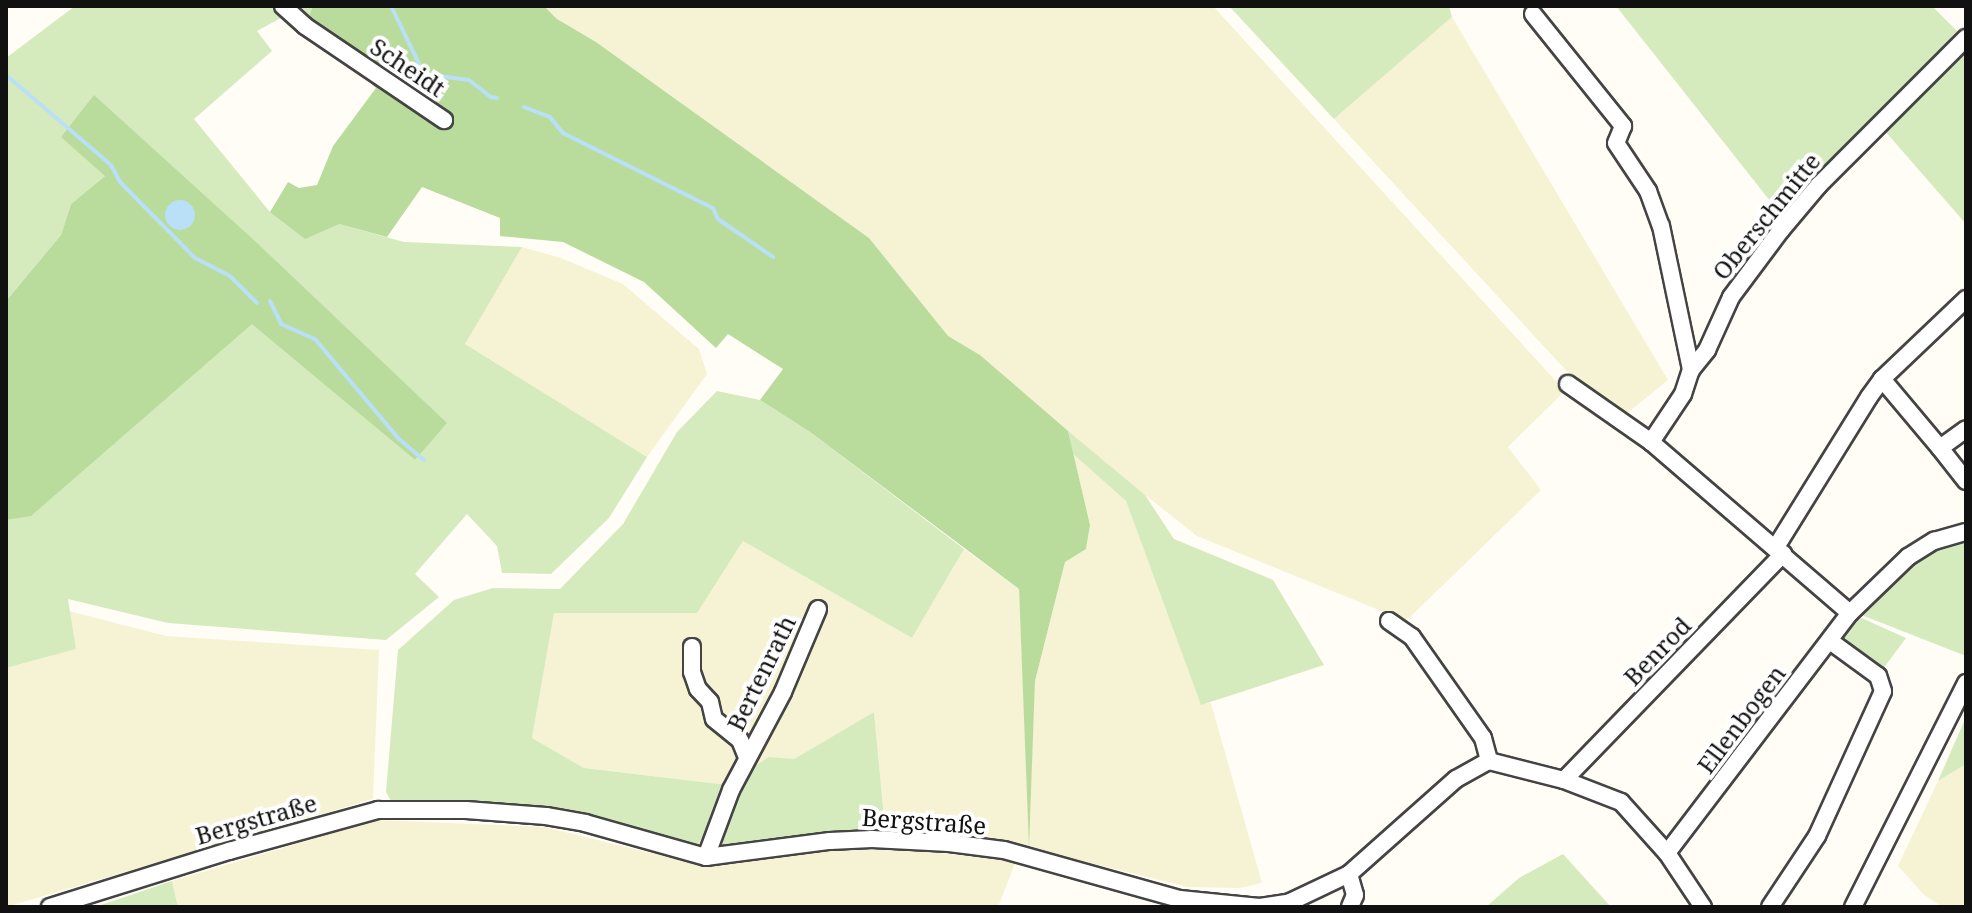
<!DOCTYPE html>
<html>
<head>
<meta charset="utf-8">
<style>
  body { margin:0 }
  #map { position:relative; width:1972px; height:913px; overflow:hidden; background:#fffdf5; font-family:"Noto Serif",serif }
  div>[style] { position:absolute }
  .farmland>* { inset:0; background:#f6f3d4 }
  .green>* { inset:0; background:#d5ebbd }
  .forest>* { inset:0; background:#b9dc9c }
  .water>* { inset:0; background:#b9e0f7 }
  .round { border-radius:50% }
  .stream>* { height:4px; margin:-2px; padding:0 2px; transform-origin:2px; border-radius:2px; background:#b9e0f7 }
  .roads { filter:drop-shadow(2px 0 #444) drop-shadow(-2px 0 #444) drop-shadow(0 2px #444) drop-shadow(0 -2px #444) }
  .minor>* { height:16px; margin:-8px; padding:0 8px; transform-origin:8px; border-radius:8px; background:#fff }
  span { translate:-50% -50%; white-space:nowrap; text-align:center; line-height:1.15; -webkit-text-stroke:8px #fff; paint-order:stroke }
  .street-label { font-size:24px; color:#111 }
  .frame { position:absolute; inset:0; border:8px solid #111; pointer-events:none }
</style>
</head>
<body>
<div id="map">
  <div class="farmland">
    <div style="clip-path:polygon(544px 6px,1213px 6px,1565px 391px,1508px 447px,1541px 490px,1406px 621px,1197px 536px,1102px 461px,980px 355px,948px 337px,869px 238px,596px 42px,557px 19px)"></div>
    <div style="clip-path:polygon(1452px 17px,1668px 380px,1625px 415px,1573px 378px,1334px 119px)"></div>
    <div style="clip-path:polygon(522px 247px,561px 258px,623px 284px,699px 349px,707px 374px,647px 457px,464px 344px)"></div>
    <div style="clip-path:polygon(1073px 454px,1126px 501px,1201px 704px,1211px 703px,1262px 883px,1240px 888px,1188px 887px,1021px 846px,950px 833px,885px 828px,874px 712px,794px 759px,769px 758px,728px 785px,584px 768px,532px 738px,554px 612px,696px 613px,743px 541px,912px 638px,964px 549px,1019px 589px,1029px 833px,1035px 681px,1065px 562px,1086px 549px,1090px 525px)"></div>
    <div style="clip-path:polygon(69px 611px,166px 636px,379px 650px,373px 799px,6px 907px,6px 668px,76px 649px)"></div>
    <div style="clip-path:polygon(1966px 764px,1966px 907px,1943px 907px,1924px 895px,1898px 866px,1938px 781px)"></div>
    <div style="clip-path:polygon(377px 820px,545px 827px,707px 867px,869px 846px,1016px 861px,998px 907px,178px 907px,172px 881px)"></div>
  </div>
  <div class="green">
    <div style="clip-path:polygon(75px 6px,313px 6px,306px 24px,292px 12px,257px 31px,272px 51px,194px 119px,270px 212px,339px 224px,404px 242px,522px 247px,465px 344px,647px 457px,609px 518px,551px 574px,502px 573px,497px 546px,467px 514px,415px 574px,439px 597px,386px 640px,168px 623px,68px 599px,76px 649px,6px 668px,6px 520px,31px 515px,252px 323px,415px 460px,446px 423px,105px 176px,71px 204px,61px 235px,6px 301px,6px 58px)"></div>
    <div style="clip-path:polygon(1229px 6px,1449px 6px,1452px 17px,1334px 119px)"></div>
    <div style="clip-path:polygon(1616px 6px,1932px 6px,1957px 31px,1782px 216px)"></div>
    <div style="clip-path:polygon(1966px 49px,1966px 224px,1884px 130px)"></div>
    <div style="clip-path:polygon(717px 391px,760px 400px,810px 432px,964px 549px,912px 638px,743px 541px,697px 613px,554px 613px,532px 738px,584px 768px,728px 785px,715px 817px,697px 846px,586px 815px,522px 806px,391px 801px,386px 792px,398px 650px,454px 600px,493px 588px,560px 589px,623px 524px,677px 432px)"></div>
    <div style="clip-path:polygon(1068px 431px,1145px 495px,1174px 539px,1273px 580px,1324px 665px,1201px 705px,1126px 501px,1073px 454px)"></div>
    <div style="clip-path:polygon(1966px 537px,1966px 656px,1859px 614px,1916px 560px)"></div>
    <div style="clip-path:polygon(1857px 616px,1906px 638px,1880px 673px,1844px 644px,1843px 634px)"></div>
    <div style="clip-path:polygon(874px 712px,885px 828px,722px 848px,718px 839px,746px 772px,769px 757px,794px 759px)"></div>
    <div style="clip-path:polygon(1966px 717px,1966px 764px,1938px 781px)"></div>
    <div style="clip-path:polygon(1563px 854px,1611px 907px,1486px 907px,1519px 878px)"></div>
    <div style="clip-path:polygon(172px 881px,178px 907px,95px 907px)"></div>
  </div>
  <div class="forest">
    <div style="clip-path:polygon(313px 6px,544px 6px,557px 19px,596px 42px,869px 238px,948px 336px,980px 355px,1068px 431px,1090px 525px,1086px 549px,1065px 562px,1035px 681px,1029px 848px,1019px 589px,810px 432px,760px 400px,783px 369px,728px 334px,716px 348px,644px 282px,563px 242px,500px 236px,500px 218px,422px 187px,387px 237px,339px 224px,305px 239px,270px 212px,288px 182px,299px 188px,317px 185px,333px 146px,376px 88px,306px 24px)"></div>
    <div style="clip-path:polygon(94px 95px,256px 242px,447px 423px,415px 460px,252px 324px,31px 516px,6px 520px,6px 301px,61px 235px,71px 204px,105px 176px,61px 137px)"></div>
  </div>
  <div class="water">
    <div class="round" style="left:165px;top:200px;width:30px;height:30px"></div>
  </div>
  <div class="stream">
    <div style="left:391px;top:6px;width:76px;rotate:64.1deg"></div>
    <div style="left:424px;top:74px;width:45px;rotate:7.6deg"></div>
    <div style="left:469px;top:80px;width:28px;rotate:38deg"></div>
    <div style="left:491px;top:97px;width:6px;rotate:9deg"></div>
    <div style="left:6px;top:75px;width:138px;rotate:40.6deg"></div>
    <div style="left:111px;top:165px;width:19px;rotate:62deg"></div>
    <div style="left:120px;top:182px;width:107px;rotate:45.4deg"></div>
    <div style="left:195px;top:258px;width:39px;rotate:27deg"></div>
    <div style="left:230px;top:276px;width:38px;rotate:45deg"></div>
    <div style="left:524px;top:107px;width:28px;rotate:21deg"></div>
    <div style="left:550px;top:117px;width:21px;rotate:51deg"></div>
    <div style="left:563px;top:133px;width:168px;rotate:26.6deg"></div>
    <div style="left:713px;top:208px;width:12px;rotate:66deg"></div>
    <div style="left:718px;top:219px;width:67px;rotate:34.6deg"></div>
    <div style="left:270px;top:301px;width:25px;rotate:64deg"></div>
    <div style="left:281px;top:324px;width:37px;rotate:24deg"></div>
    <div style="left:315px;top:339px;width:131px;rotate:50deg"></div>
    <div style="left:399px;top:439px;width:33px;rotate:40deg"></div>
  </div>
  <div class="roads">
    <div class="minor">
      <div style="left:283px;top:6px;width:30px;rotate:42deg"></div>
      <div style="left:305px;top:26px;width:168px;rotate:34.1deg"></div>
      <div style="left:1533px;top:14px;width:144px;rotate:51.2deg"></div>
      <div style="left:1623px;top:126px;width:18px;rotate:112deg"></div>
      <div style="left:1616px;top:143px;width:58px;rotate:56.3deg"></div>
      <div style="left:1648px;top:191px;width:37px;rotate:70deg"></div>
      <div style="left:1661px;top:226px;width:147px;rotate:78.2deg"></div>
      <div style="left:1882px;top:379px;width:90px;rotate:50deg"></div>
      <div style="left:1940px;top:448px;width:32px;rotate:-36deg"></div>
      <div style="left:1568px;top:384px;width:101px;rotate:34.9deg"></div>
      <div style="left:1651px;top:442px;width:262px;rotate:40.7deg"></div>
      <div style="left:1651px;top:442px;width:58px;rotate:-56.3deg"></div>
      <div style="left:1683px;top:394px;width:25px;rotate:-72deg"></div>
      <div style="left:1691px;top:370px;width:26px;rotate:-51deg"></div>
      <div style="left:1707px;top:350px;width:58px;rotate:-65.6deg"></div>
      <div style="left:1731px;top:297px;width:84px;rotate:-53.3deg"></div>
      <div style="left:1781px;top:230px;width:59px;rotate:-49.8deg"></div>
      <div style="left:1819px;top:185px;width:208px;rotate:-45deg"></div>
      <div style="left:1940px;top:448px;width:42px;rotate:51.8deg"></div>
      <div style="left:1776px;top:547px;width:176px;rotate:-58.2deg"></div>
      <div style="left:1869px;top:397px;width:22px;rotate:-54deg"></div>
      <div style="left:1882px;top:379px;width:116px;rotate:-43.6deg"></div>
      <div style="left:1389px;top:621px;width:28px;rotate:35deg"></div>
      <div style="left:1412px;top:637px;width:123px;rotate:54.9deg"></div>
      <div style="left:1483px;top:738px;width:24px;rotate:75deg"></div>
      <div style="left:692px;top:647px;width:25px;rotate:90deg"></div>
      <div style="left:692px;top:672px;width:18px;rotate:71deg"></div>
      <div style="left:698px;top:689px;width:18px;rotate:47deg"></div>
      <div style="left:710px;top:702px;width:17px;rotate:77deg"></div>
      <div style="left:714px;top:719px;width:33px;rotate:39deg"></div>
      <div style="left:740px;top:740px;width:18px;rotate:68deg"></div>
      <div style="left:1564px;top:780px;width:315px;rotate:-45.9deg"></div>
      <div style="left:1667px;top:853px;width:302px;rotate:-52.7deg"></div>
      <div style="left:1850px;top:613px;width:81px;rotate:-44deg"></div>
      <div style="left:1908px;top:557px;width:31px;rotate:-32deg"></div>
      <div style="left:1934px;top:541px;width:33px;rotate:-16deg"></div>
      <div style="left:706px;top:857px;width:72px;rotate:-69.5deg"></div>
      <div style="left:731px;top:790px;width:111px;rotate:-62deg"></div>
      <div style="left:783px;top:692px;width:90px;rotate:-67.1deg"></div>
      <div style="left:1349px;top:874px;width:22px;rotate:74deg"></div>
      <div style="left:1355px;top:895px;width:13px;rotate:113deg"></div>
      <div style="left:50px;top:907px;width:188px;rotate:-17.4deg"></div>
      <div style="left:229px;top:851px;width:155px;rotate:-15.4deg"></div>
      <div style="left:378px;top:810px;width:88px"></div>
      <div style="left:466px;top:810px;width:80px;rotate:4.3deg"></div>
      <div style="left:546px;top:816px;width:40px;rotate:10deg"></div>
      <div style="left:585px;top:823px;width:126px;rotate:15.7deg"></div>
      <div style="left:706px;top:857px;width:125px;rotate:-7.4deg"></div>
      <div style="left:830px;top:841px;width:42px;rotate:-2.7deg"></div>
      <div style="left:872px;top:839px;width:77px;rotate:3deg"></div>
      <div style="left:949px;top:843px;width:55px;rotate:7.3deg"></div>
      <div style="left:1004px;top:850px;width:183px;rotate:15.6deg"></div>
      <div style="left:1180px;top:899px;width:80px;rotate:5.7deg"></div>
      <div style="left:1260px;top:907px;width:30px;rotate:-9deg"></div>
      <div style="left:1290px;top:902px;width:65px;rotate:-25.4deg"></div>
      <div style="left:1349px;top:874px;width:143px;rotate:-41.6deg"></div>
      <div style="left:1456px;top:779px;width:38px;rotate:-29deg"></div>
      <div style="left:1489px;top:761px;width:77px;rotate:14.2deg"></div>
      <div style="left:1564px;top:780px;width:61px;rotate:21.1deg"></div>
      <div style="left:1621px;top:802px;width:69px;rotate:48deg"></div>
      <div style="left:1667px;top:853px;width:65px;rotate:56.3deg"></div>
      <div style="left:1770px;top:907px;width:85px;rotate:-56.5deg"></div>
      <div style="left:1817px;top:836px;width:159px;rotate:-65.5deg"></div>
      <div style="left:1883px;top:691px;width:16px;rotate:-108deg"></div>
      <div style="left:1878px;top:676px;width:59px;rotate:-143.9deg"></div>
      <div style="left:1853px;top:907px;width:251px;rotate:-63.2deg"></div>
    </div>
  </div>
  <div class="street-label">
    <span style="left:408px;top:67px;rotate:34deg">Scheidt</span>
    <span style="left:1766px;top:216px;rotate:-51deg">Oberschmitte</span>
    <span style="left:1657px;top:651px;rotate:-46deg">Benrod</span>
    <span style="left:761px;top:673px;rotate:-64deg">Bertenrath</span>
    <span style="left:1741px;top:719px;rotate:-53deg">Ellenbogen</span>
    <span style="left:256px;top:819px;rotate:-16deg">Bergstraße</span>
    <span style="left:924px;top:821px;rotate:4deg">Bergstraße</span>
  </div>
  <div class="frame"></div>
</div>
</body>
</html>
